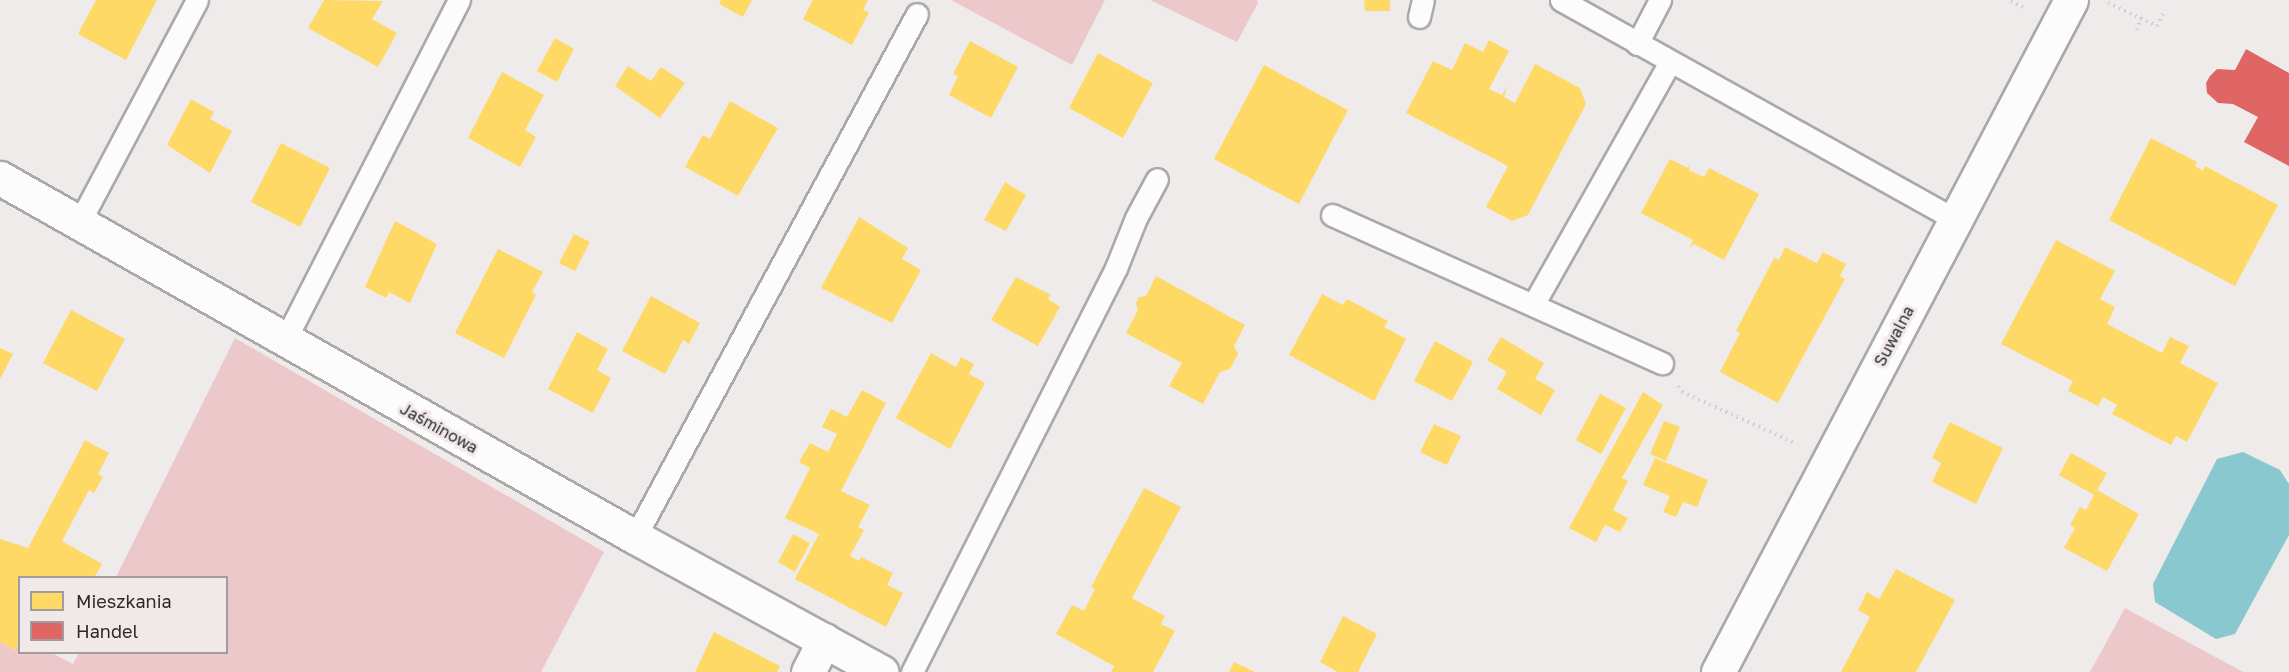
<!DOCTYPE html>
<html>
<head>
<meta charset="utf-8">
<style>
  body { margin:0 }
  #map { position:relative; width:2289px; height:672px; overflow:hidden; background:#efebeb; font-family:"Golos Text",sans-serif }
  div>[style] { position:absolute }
  .green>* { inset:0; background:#edc8cb }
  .water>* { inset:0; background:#8ac8cf }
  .homes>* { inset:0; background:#ffd966 }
  .shops>* { inset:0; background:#e06666 }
  .path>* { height:4px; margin-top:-2px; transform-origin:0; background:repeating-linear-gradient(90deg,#cecccc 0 1.5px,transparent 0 6px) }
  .roads { filter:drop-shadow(2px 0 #aba8a8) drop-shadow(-2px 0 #aba8a8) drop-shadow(0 2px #aba8a8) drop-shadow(0 -2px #aba8a8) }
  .lane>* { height:21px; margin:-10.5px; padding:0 10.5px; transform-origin:10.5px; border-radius:10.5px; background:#fdfcfc }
  .street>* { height:33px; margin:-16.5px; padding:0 16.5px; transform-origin:16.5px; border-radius:16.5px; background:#fdfcfc }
  .secondary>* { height:33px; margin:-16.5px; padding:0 16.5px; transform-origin:16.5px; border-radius:16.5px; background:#fdfcfc }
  span { translate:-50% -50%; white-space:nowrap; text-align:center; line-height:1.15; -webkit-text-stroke:6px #f1e9e9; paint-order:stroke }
  .street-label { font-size:16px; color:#2c2929 }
  .legend { position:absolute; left:18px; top:576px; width:210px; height:78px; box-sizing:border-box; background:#f1e9e9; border:2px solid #a29c9c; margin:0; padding:8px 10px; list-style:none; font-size:18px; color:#2c2929 }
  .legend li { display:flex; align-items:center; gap:12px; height:30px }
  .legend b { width:30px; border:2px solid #a29c9c }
</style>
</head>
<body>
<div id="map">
  <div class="green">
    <div style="clip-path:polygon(951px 0,1105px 0,1072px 65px)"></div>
    <div style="clip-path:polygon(1150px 0,1257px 0,1258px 3px,1237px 42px)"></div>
    <div style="clip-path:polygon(235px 338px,604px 552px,541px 672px,0 672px,0 642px,15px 650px,19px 642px,20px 652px,52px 653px,73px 664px,79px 653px,226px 652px,226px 578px,116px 577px)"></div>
    <div style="clip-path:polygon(2125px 608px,2243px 672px,2090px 672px)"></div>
  </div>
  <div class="water">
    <div style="clip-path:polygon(2243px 452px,2280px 470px,2289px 484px,2289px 535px,2235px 634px,2216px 639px,2155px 602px,2153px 584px,2217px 459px)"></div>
  </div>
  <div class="homes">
    <div style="clip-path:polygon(96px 0,157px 0,126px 60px,78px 34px)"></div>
    <div style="clip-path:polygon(324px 0,383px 1px,372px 19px,397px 33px,378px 67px,308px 28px)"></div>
    <div style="clip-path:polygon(721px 0,752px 0,743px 17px,719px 4px)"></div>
    <div style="clip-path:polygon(813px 0,868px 0,863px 10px,869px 12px,852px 45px,803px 19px)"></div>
    <div style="clip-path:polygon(1364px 0,1390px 0,1390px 11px,1365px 11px)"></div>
    <div style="clip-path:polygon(555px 38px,574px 49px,557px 82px,537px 71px)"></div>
    <div style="clip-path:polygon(1489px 40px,1509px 51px,1489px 89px,1502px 95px,1507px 86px,1504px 97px,1515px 103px,1535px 64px,1580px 88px,1586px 104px,1528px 215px,1512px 221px,1486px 207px,1508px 166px,1406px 113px,1433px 61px,1452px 70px,1465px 43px,1483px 52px)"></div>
    <div style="clip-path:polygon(970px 41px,1018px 67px,991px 118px,949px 95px,958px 76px,953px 74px)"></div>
    <div style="clip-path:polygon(1098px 53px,1153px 83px,1123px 138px,1069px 108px)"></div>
    <div style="clip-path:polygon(1264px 65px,1348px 110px,1299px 204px,1214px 159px)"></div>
    <div style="clip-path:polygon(628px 66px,651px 81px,661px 67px,685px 83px,660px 118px,615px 86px)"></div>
    <div style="clip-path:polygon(502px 72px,544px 95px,525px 130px,536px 137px,520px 167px,468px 138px)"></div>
    <div style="clip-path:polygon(191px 99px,214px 112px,210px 119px,232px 131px,210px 173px,167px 145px)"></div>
    <div style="clip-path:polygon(730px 101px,778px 128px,738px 196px,685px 167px,703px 135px,710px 139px)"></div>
    <div style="clip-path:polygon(2151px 138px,2197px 162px,2195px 166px,2203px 171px,2205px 166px,2278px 205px,2235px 286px,2109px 220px)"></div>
    <div style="clip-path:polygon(281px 143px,330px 168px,300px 227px,251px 202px)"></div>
    <div style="clip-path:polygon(1670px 159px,1688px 168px,1690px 163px,1689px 170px,1704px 177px,1709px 168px,1759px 194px,1724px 260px,1694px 244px,1689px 248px,1693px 240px,1641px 213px)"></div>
    <div style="clip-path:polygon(1005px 182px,1026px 195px,1006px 231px,984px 220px)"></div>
    <div style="clip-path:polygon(859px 217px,908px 248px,902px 259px,921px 270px,892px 323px,821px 288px)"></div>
    <div style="clip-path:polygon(395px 221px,437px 244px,410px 303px,389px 292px,386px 298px,365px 287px)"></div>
    <div style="clip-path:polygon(574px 234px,590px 242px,575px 271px,559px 263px)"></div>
    <div style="clip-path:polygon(2056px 240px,2115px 271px,2100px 299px,2115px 307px,2107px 324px,2162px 353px,2170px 337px,2189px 346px,2180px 363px,2218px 383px,2187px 442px,2176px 436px,2171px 445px,2112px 414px,2117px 405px,2103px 397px,2098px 406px,2068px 391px,2073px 381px,2001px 344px)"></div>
    <div style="clip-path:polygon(1785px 247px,1817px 263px,1823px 252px,1846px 264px,1840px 276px,1845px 279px,1778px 403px,1720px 372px,1740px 333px,1736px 331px,1774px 258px,1779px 260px)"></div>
    <div style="clip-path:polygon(498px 249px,543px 272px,532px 292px,536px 295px,504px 358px,455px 333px)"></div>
    <div style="clip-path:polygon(1156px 276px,1245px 325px,1234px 346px,1238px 354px,1230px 369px,1220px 372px,1203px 404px,1169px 386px,1182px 363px,1126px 333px,1138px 310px,1136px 303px,1139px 297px,1146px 296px)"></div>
    <div style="clip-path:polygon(1016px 277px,1051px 295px,1048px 299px,1060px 307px,1038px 346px,991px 320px)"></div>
    <div style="clip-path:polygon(1322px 294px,1343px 305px,1347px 299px,1388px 321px,1384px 327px,1406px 339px,1374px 401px,1289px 355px)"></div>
    <div style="clip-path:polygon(651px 296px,700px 323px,689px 344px,683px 340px,665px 374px,622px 351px)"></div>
    <div style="clip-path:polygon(71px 310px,125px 339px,97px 391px,43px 363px)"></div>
    <div style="clip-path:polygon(577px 332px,608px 349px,597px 370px,611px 378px,593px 413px,548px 389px)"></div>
    <div style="clip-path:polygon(1501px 337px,1544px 363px,1535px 379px,1555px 390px,1541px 415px,1497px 389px,1507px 372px,1487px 360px)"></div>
    <div style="clip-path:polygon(1435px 341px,1473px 362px,1452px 401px,1414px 381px)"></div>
    <div style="clip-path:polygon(0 348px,13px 354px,0 379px)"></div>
    <div style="clip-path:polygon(931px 353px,956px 367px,961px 357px,974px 364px,969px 374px,985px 383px,950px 449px,896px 418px)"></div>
    <div style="clip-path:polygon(862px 390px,886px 403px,841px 491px,870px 505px,858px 527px,864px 530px,850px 556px,859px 561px,861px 557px,893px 573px,887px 585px,903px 593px,886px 627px,795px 579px,819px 534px,785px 518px,810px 468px,799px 462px,810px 443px,828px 452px,837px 434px,822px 427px,831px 409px,847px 417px)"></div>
    <div style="clip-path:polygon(1643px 392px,1663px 405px,1622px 478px,1628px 481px,1613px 510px,1628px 518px,1620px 532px,1605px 525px,1596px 542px,1569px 528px)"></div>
    <div style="clip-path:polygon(1600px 394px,1626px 408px,1601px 454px,1576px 440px)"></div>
    <div style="clip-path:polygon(1664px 421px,1680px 427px,1666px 461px,1650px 454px)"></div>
    <div style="clip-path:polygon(1950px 422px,2003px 448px,1976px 504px,1932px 482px,1941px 463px,1932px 458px)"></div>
    <div style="clip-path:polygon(1434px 424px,1461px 436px,1447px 465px,1420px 452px)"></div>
    <div style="clip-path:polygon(85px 440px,109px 453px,98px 474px,103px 477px,94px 493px,89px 490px,62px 541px,102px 564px,94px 578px,20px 578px,20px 642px,15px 650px,0 642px,0 539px,28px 548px)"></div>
    <div style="clip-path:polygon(2071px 453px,2107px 473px,2097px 490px,2139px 514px,2107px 571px,2064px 548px,2075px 528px,2070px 525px,2080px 507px,2086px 510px,2094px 495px,2059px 475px)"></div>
    <div style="clip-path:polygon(1655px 458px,1708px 480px,1697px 507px,1683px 502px,1676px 517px,1663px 512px,1670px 496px,1643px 485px)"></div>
    <div style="clip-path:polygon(1144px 488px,1181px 507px,1132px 598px,1165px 616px,1161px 624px,1175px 631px,1153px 672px,1111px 672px,1114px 666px,1056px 634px,1072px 605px,1084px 611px,1095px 589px,1091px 587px)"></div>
    <div style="clip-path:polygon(793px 534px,810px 543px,795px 572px,778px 562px)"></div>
    <div style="clip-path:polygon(1896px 569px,1955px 600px,1916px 672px,1841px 672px,1870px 617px,1858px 610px,1867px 592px,1879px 599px)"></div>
    <div style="clip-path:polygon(1343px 616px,1377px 634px,1358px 672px,1338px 672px,1320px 662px)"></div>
    <div style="clip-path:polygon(714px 632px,780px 666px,777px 672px,695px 672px)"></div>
    <div style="clip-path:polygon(1234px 662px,1255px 672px,1229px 672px)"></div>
  </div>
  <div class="shops">
    <div style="clip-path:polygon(2246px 49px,2289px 73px,2289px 166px,2244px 142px,2258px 117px,2233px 104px,2218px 103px,2207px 93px,2206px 83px,2210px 76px,2217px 69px,2235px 70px)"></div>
  </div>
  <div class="path">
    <div style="left:2011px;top:1px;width:17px;rotate:28deg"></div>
    <div style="left:2108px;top:3px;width:54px;rotate:25.1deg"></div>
    <div style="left:2157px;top:26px;width:18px;rotate:-63deg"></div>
    <div style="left:2137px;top:30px;width:13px;rotate:-72deg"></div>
    <div style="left:1678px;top:386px;width:7px;rotate:56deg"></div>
    <div style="left:1682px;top:392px;width:126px;rotate:24.3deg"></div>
  </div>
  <div class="roads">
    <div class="lane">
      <div style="left:1561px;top:0;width:452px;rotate:29.1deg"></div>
      <div style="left:1419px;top:17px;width:17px;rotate:-77deg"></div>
      <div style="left:1637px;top:44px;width:50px;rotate:-62.4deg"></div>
      <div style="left:1332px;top:215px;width:362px;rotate:24.2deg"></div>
      <div style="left:79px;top:223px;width:252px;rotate:-62.1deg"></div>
      <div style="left:1533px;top:305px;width:279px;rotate:-60.6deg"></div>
      <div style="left:285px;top:340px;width:382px;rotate:-62.9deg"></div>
      <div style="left:635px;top:537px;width:594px;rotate:-61.67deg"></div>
      <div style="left:912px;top:672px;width:453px;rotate:-63.2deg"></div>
      <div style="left:1116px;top:268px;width:54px;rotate:-68.2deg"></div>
      <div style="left:1136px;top:218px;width:44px;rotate:-61.7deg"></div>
    </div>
    <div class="street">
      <div style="left:0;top:178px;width:729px;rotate:29.48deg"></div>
      <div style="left:635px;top:537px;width:281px;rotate:28.7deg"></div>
      <div style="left:808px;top:672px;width:36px;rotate:-63deg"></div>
    </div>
    <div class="secondary">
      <div style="left:1718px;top:672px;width:759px;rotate:-62.29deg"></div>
    </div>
  </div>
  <div class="street-label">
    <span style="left:1894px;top:336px;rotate:-62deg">Suwalna</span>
    <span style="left:439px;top:428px;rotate:29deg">Jaśminowa</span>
  </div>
  <ul class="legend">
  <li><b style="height:16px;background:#ffd966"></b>Mieszkania</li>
  <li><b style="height:16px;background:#e06666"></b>Handel</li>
  </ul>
</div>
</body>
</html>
